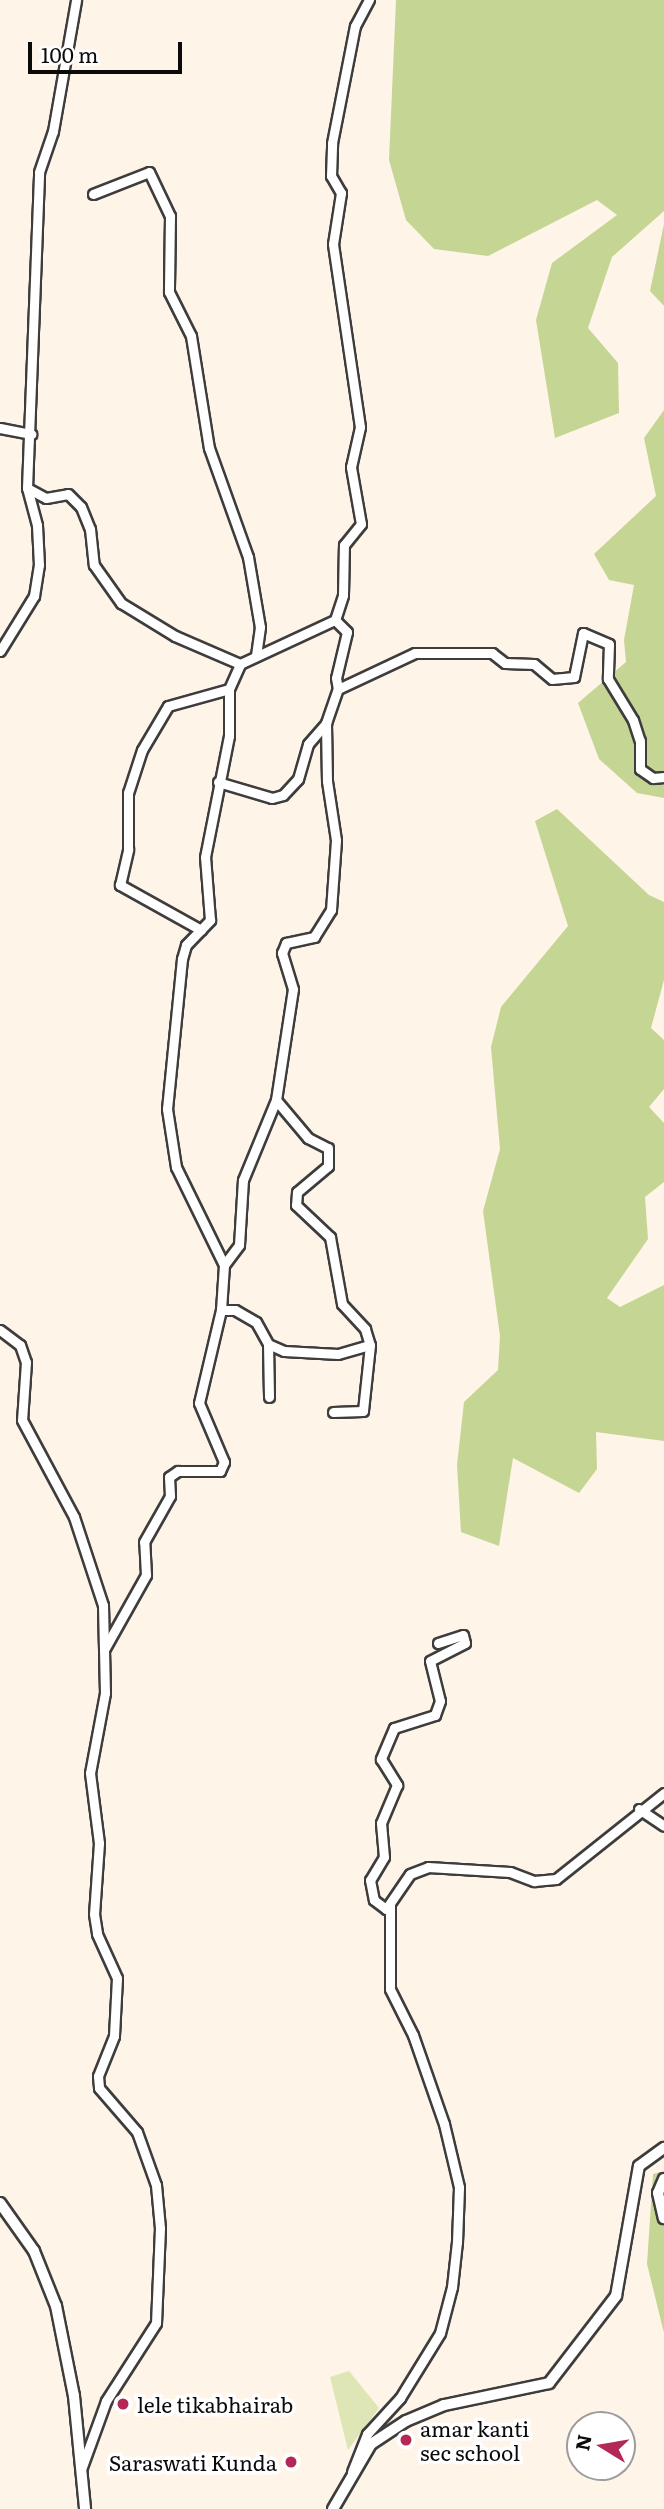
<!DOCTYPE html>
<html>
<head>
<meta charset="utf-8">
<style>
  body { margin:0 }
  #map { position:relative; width:664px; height:2509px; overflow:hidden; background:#fef4e8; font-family:Literata,serif }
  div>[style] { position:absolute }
  .green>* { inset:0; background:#dde6b4 }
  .forest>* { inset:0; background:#c5d694 }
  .roads { filter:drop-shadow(2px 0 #3d3d3d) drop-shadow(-2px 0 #3d3d3d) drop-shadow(0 2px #3d3d3d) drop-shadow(0 -2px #3d3d3d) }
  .minor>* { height:9px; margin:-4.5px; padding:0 4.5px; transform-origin:4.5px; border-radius:4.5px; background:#fff }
  .tertiary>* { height:10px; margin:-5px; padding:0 5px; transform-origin:5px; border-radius:5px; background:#fff }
  .dots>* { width:19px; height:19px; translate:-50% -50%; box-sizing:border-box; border:4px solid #fff; border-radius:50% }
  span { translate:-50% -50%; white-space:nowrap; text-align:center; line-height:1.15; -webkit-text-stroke:7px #fff; paint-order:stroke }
  .poi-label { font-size:21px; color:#0a0a0a }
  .left { translate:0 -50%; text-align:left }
  .right { translate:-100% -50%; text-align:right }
  .north { position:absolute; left:566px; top:2411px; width:70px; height:70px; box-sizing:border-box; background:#fff; border:2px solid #9d9d9d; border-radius:50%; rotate:281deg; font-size:19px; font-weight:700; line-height:28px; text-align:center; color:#0a0a0a }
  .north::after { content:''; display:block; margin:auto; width:24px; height:32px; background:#b42857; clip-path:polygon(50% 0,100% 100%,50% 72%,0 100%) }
  .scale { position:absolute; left:28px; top:42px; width:154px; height:32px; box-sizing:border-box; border:4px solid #0a0a0a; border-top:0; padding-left:9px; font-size:21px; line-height:24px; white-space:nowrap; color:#0a0a0a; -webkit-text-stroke:5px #fff; paint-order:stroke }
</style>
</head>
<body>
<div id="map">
  <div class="green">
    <div style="clip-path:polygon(349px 2371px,379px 2408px,348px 2450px,330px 2377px)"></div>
  </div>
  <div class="forest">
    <div style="clip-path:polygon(396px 0,664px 0,664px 211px,612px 257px,588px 328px,618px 363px,619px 413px,555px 438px,536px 320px,552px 263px,617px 215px,597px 200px,488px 256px,434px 249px,406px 220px,389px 160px)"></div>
    <div style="clip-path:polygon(664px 224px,664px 306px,650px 291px)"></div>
    <div style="clip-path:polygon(664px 410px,664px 798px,637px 793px,599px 759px,578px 703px,626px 662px,624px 640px,634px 585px,609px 580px,594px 554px,656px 496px,644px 438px)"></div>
    <div style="clip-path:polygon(557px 809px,649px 895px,664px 902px,664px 980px,651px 1028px,664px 1040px,664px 1089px,649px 1107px,664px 1123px,664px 1182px,645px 1197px,648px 1239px,607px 1298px,620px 1307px,664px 1285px,664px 1441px,596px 1432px,597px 1469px,579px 1493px,513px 1458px,499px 1546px,461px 1532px,457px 1465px,464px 1402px,498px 1370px,500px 1336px,483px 1211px,500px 1149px,491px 1047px,501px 1007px,568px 926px,535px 821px)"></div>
    <div style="clip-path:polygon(664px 2171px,664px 2333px,647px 2264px,653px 2174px)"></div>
  </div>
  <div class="roads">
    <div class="minor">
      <div style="left:93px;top:194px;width:60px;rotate:-21.4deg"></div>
      <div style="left:149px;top:172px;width:49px;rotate:64.5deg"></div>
      <div style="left:170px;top:216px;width:76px;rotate:90.8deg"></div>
      <div style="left:169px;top:292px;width:49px;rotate:63.4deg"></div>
      <div style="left:191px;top:336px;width:113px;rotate:80.9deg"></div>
      <div style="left:209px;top:448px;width:116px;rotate:70.3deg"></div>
      <div style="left:248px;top:557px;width:71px;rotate:80.3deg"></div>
      <div style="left:260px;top:627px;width:28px;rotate:98deg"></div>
      <div style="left:0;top:428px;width:32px;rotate:11deg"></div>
      <div style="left:27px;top:488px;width:21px;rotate:28deg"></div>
      <div style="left:46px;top:498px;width:22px;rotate:-10deg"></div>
      <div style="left:68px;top:494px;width:18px;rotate:45deg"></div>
      <div style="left:81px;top:507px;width:24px;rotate:68deg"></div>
      <div style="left:90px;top:529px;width:36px;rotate:84deg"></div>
      <div style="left:94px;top:565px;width:47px;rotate:54.6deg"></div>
      <div style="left:121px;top:603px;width:63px;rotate:31.4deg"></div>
      <div style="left:175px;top:636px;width:71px;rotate:23.3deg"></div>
      <div style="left:335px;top:620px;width:17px;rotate:45deg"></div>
      <div style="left:347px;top:632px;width:47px;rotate:103.4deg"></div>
      <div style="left:336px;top:678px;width:11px;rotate:80deg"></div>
      <div style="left:0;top:651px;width:65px;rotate:-58.3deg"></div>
      <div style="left:34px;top:596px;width:31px;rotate:-81deg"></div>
      <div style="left:39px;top:565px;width:40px;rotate:-92.9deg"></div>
      <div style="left:37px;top:525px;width:38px;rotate:-105deg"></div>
      <div style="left:27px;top:488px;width:316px;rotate:-87.8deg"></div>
      <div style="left:39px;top:172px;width:43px;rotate:-71.1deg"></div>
      <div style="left:53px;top:131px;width:133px;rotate:-80deg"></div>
      <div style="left:218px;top:782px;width:56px;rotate:16.5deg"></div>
      <div style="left:272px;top:798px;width:11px;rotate:-15deg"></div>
      <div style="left:283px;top:795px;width:22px;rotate:-47deg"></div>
      <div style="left:298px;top:779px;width:36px;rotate:-74deg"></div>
      <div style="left:308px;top:744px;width:28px;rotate:-49deg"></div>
      <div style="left:326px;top:723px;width:36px;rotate:-71deg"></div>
      <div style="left:338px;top:689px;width:85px;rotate:-25.1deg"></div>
      <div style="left:415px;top:653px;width:77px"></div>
      <div style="left:492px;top:653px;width:16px;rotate:38deg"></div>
      <div style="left:505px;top:663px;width:29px;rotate:2deg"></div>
      <div style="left:534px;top:664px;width:23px;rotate:40deg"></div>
      <div style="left:552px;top:679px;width:22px;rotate:-5deg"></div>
      <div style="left:574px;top:677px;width:45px;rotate:-78.4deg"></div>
      <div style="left:583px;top:633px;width:28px;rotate:23deg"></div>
      <div style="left:609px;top:644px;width:35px;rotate:92deg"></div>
      <div style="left:608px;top:679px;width:48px;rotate:58.6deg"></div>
      <div style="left:633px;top:720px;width:22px;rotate:72deg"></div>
      <div style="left:640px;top:741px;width:28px;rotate:90deg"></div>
      <div style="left:640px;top:769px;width:16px;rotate:35deg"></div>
      <div style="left:653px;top:778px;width:11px;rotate:-5deg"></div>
      <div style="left:201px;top:930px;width:93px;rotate:-150.9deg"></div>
      <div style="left:120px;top:885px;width:37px;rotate:-77deg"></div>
      <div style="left:128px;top:849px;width:56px;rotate:-90deg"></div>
      <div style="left:128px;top:793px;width:45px;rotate:-72deg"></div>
      <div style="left:142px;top:750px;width:51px;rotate:-59.4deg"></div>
      <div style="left:168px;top:706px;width:63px;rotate:-15.6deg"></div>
      <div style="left:276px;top:1100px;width:50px;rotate:49.9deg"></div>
      <div style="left:308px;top:1138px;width:22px;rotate:27deg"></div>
      <div style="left:328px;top:1148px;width:18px;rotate:90deg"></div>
      <div style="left:328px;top:1166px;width:40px;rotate:140deg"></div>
      <div style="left:297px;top:1192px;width:13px;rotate:94deg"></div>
      <div style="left:296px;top:1205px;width:47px;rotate:43.3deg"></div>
      <div style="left:330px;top:1237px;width:68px;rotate:79.8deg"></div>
      <div style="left:342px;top:1304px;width:34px;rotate:47deg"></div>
      <div style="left:365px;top:1329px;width:17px;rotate:73deg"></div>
      <div style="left:224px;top:1265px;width:25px;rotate:-53deg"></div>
      <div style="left:239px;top:1245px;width:65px;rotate:-86.5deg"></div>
      <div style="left:243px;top:1180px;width:87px;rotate:-67.6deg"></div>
      <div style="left:276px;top:1100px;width:112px;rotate:-81.3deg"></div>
      <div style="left:293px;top:989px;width:38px;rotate:-107deg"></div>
      <div style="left:282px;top:953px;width:11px;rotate:-68deg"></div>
      <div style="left:286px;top:943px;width:29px;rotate:-12deg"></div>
      <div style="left:314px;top:937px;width:32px;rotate:-58deg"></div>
      <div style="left:331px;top:910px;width:70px;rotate:-85.9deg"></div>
      <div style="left:336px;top:840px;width:60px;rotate:-98.7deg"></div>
      <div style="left:327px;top:781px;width:58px;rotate:-91deg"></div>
      <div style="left:221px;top:1310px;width:14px"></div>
      <div style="left:235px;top:1310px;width:24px;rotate:30deg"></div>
      <div style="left:256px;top:1322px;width:25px;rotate:61deg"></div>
      <div style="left:268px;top:1344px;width:53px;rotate:88.9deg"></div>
      <div style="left:0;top:1330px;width:25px;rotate:37deg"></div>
      <div style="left:20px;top:1345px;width:18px;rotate:71deg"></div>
      <div style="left:26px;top:1362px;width:58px;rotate:93.9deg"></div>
      <div style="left:22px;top:1420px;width:110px;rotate:61.8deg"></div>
      <div style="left:74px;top:1517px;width:93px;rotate:71.8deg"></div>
      <div style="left:103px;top:1605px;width:88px;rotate:88.7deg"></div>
      <div style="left:105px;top:1693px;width:81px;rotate:100.6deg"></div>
      <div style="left:90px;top:1773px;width:71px;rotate:82.7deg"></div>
      <div style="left:99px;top:1843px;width:71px;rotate:94deg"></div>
      <div style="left:94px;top:1914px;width:20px;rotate:81deg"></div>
      <div style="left:97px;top:1934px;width:48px;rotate:65.6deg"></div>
      <div style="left:117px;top:1978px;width:58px;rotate:93deg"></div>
      <div style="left:114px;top:2036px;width:43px;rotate:111.8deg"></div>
      <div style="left:98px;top:2076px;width:12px;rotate:85deg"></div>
      <div style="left:99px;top:2088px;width:58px;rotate:49.2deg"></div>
      <div style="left:137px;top:2132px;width:56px;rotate:70.3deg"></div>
      <div style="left:156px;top:2185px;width:43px;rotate:84.7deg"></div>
      <div style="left:160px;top:2228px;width:95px;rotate:92.4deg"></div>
      <div style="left:156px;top:2323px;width:93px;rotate:122.7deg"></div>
      <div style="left:106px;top:2401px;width:70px;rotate:110deg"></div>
      <div style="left:268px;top:1344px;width:17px;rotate:24deg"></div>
      <div style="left:284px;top:1351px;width:54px;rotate:3.2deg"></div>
      <div style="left:338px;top:1354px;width:33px;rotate:-16deg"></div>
      <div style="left:370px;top:1345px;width:66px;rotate:96.1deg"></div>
      <div style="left:363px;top:1411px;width:30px;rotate:178deg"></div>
      <div style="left:438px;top:1643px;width:26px;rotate:-18deg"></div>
      <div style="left:463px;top:1635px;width:8px;rotate:76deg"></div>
      <div style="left:465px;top:1643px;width:39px;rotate:153deg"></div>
      <div style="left:430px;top:1661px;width:41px;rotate:76deg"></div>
      <div style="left:440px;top:1701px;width:15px;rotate:110deg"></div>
      <div style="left:435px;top:1715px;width:43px;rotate:162.4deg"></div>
      <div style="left:394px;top:1728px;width:34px;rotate:113deg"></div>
      <div style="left:381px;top:1759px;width:31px;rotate:58deg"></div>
      <div style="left:397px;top:1785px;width:41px;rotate:112.8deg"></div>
      <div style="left:381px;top:1823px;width:34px;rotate:85deg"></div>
      <div style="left:384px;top:1857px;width:27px;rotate:121deg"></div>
      <div style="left:370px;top:1880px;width:20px;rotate:79deg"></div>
      <div style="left:374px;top:1900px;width:15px;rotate:37deg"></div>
      <div style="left:386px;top:1909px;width:42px;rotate:-55.6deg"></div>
      <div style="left:410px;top:1874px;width:19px;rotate:-21deg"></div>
      <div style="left:428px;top:1867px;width:82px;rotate:3.5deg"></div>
      <div style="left:510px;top:1872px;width:26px;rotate:21deg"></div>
      <div style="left:534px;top:1881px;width:22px;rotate:-5deg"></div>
      <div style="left:556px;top:1879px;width:138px;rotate:-38.5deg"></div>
      <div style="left:105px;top:1648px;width:84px;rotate:-60.7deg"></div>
      <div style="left:146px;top:1575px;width:33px;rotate:-93deg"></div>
      <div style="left:144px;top:1542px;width:53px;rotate:-60.5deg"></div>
      <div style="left:170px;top:1496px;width:19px;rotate:-93deg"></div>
      <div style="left:169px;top:1477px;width:11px;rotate:-34deg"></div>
      <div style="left:178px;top:1471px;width:42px"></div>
      <div style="left:220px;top:1471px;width:10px;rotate:-66deg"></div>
      <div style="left:224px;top:1462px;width:64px;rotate:-113deg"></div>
      <div style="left:199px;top:1403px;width:96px;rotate:-76.7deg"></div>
      <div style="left:221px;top:1310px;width:45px;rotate:-86.2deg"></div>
      <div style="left:224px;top:1265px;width:109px;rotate:-116.1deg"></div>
      <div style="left:176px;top:1167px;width:59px;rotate:-98.8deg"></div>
      <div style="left:167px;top:1109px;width:151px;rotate:-84.3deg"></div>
      <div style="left:182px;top:959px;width:15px;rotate:-74deg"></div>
      <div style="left:186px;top:945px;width:35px;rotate:-46deg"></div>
      <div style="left:210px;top:920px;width:63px;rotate:-94.5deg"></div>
      <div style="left:205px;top:857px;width:123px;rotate:-78.8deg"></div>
      <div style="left:229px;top:736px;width:47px;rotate:-90deg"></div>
      <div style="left:229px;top:689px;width:27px;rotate:-66deg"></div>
      <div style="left:240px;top:664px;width:105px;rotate:-24.9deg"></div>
      <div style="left:335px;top:620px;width:26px;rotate:-72deg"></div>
      <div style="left:343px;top:595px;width:50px;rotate:-88.9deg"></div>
      <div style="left:344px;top:545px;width:27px;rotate:-51deg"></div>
      <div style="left:361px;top:524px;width:58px;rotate:-100deg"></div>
      <div style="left:351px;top:467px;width:41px;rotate:-77.3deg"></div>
      <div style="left:360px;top:427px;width:185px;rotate:-98.4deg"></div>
      <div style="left:333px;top:244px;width:52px;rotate:-81.1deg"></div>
      <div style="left:341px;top:193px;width:20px;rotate:-120deg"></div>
      <div style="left:331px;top:176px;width:33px;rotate:-88deg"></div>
      <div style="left:332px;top:143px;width:119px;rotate:-78.9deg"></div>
      <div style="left:355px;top:26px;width:30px;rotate:-62deg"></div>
      <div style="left:639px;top:1809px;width:30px;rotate:34deg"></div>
      <div style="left:352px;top:2472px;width:41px;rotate:-68.5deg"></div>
      <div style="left:367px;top:2434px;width:49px;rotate:-47.5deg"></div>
      <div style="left:400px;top:2398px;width:76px;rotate:-58.4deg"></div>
      <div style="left:440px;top:2333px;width:48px;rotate:-75.4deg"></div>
      <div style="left:452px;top:2287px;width:45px;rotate:-83.7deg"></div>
      <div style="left:457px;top:2242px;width:55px;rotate:-87.9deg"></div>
      <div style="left:459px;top:2187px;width:65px;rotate:-103.4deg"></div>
      <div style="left:444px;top:2124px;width:94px;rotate:-109.2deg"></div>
      <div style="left:413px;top:2035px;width:51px;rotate:-116.6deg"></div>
      <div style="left:390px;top:1989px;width:84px;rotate:-90deg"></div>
    </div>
    <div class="tertiary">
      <div style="left:664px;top:2179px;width:15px;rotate:113deg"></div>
      <div style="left:658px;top:2193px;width:26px;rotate:77deg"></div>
      <div style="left:0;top:2203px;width:59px;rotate:54.7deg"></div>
      <div style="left:34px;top:2251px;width:59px;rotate:68.2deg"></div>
      <div style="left:56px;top:2306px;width:92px;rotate:78.7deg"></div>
      <div style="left:74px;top:2396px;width:114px;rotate:84.4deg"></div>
      <div style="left:333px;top:2509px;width:75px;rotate:-59.7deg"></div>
      <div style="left:371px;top:2444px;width:42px;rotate:-33.3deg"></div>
      <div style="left:406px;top:2421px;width:41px;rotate:-22.8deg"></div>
      <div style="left:444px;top:2405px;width:107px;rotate:-11.8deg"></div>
      <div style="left:549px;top:2383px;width:110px;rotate:-52.4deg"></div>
      <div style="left:616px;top:2296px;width:132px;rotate:-80deg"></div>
      <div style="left:639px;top:2166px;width:31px;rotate:-36deg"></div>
    </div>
  </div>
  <div class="dots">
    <div style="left:123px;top:2404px;background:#b42857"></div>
    <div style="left:406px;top:2440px;background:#b42857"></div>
    <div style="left:291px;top:2462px;background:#b42857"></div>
  </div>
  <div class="poi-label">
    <span class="left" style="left:137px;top:2404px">lele tikabhairab</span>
    <span class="left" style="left:420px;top:2440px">amar kanti<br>sec school</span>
    <span class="right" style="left:277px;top:2462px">Saraswati Kunda</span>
  </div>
  <div class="north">N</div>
  <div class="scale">100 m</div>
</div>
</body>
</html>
